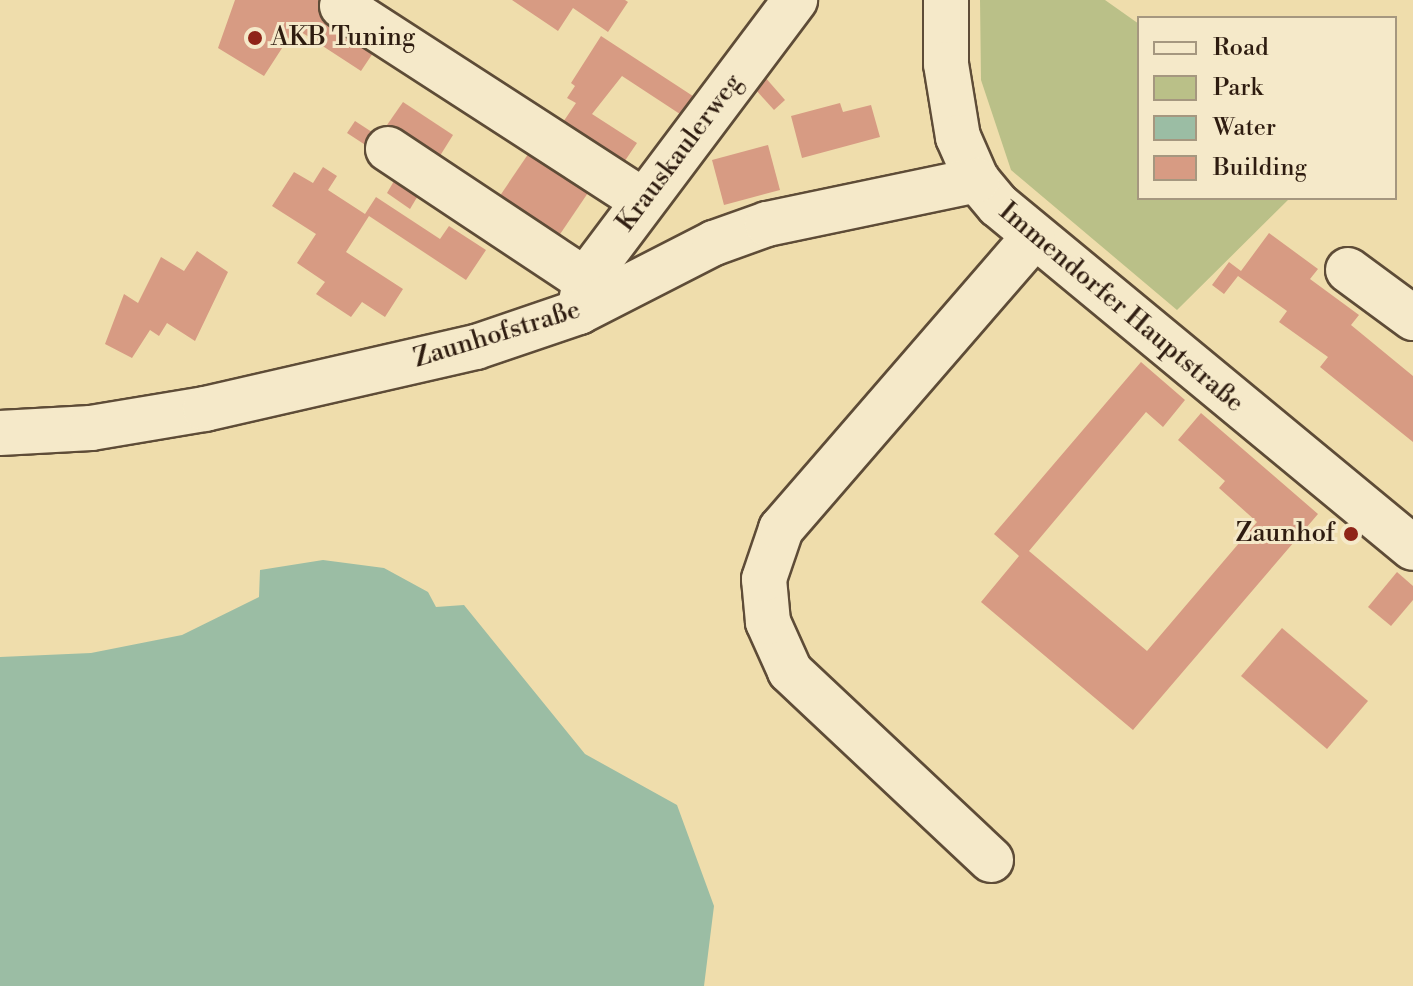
<!DOCTYPE html>
<html>
<head>
<meta charset="utf-8">
<style>
  body { margin:0 }
  #map { position:relative; width:1413px; height:986px; overflow:hidden; background:#efddac; font-family:"Libre Bodoni",serif }
  div>[style] { position:absolute }
  .green>* { inset:0; background:#bac088 }
  .water>* { inset:0; background:#9bbda4 }
  .building>* { inset:0; background:#d79b83 }
  .roads { filter:drop-shadow(2px 0 #5e4c37) drop-shadow(-2px 0 #5e4c37) drop-shadow(0 2px #5e4c37) drop-shadow(0 -2px #5e4c37) }
  .minor>* { height:44px; margin:-22px; padding:0 22px; transform-origin:22px; border-radius:22px; background:#f5e9c9 }
  .dots>* { width:22px; height:22px; translate:-50% -50%; box-sizing:border-box; border:4px solid #f5e9c9; border-radius:50% }
  span { translate:-50% -50%; white-space:nowrap; text-align:center; line-height:1.15; -webkit-text-stroke:6px #f5e9c9; paint-order:stroke }
  .poi-label { font-size:26px; color:#2e1c10 }
  .left { translate:0 -50%; text-align:left }
  .right { translate:-100% -50%; text-align:right }
  .street-label { font-size:26px; color:#2e1c10 }
  .legend { position:absolute; left:1137px; top:16px; width:260px; height:184px; box-sizing:border-box; background:#f5e9c9; border:2px solid #a5977f; margin:0; padding:10px 14px; list-style:none; font-size:24px; color:#2e1c10 }
  .legend li { display:flex; align-items:center; gap:16px; height:40px }
  .legend b { width:40px; border:2px solid #a5977f }
</style>
</head>
<body>
<div id="map">
  <div class="green">
    <div style="clip-path:polygon(980px 0,1105px 0,1139px 24px,1139px 198px,1290px 198px,1177px 310px,1011px 170px,981px 80px)"></div>
  </div>
  <div class="water">
    <div style="clip-path:polygon(323px 560px,384px 568px,428px 592px,436px 607px,464px 605px,585px 754px,677px 805px,714px 906px,704px 986px,0 986px,0 657px,91px 653px,182px 635px,259px 597px,260px 570px)"></div>
  </div>
  <div class="building">
    <div style="clip-path:polygon(235px 0,318px 0,381px 41px,361px 71px,295px 28px,264px 76px,218px 48px)"></div>
    <div style="clip-path:polygon(512px 0,625px 0,628px 2px,608px 32px,573px 8px,558px 31px)"></div>
    <div style="clip-path:polygon(601px 36px,699px 100px,686px 118px,622px 76px,592px 114px,637px 143px,618px 171px,557px 131px,576px 103px,567px 98px,575px 86px,571px 83px)"></div>
    <div style="clip-path:polygon(757px 68px,785px 100px,774px 110px,747px 80px)"></div>
    <div style="clip-path:polygon(403px 102px,453px 135px,438px 159px,387px 125px)"></div>
    <div style="clip-path:polygon(840px 103px,843px 112px,871px 105px,880px 137px,802px 158px,791px 116px)"></div>
    <div style="clip-path:polygon(355px 121px,378px 136px,370px 148px,347px 133px)"></div>
    <div style="clip-path:polygon(537px 141px,596px 181px,550px 249px,491px 209px)"></div>
    <div style="clip-path:polygon(768px 145px,780px 190px,724px 205px,712px 160px)"></div>
    <div style="clip-path:polygon(323px 167px,337px 176px,328px 190px,365px 214px,376px 197px,440px 239px,449px 226px,486px 250px,466px 280px,369px 216px,346px 252px,403px 289px,385px 317px,362px 302px,351px 317px,316px 294px,325px 282px,297px 263px,316px 234px,272px 206px,294px 172px,313px 183px)"></div>
    <div style="clip-path:polygon(401px 169px,425px 184px,410px 209px,387px 193px)"></div>
    <div style="clip-path:polygon(1269px 233px,1318px 269px,1310px 279px,1359px 315px,1351px 325px,1413px 376px,1413px 442px,1320px 367px,1328px 357px,1279px 322px,1287px 311px,1238px 276px,1224px 294px,1212px 285px,1229px 262px,1241px 271px)"></div>
    <div style="clip-path:polygon(197px 251px,228px 272px,195px 341px,167px 323px,159px 336px,150px 330px,132px 358px,105px 344px,124px 294px,138px 303px,161px 257px,184px 271px)"></div>
    <div style="clip-path:polygon(1141px 362px,1185px 400px,1163px 427px,1146px 412px,1029px 551px,1147px 651px,1257px 522px,1219px 488px,1225px 481px,1178px 440px,1201px 413px,1318px 514px,1133px 730px,981px 602px,1019px 556px,994px 534px)"></div>
    <div style="clip-path:polygon(1397px 572px,1413px 586px,1413px 600px,1391px 626px,1368px 607px)"></div>
    <div style="clip-path:polygon(1282px 628px,1368px 701px,1327px 749px,1241px 676px)"></div>
  </div>
  <div class="roads">
    <div class="minor">
      <div style="left:946px;top:0;width:64px;rotate:90deg"></div>
      <div style="left:946px;top:64px;width:74px;rotate:80.7deg"></div>
      <div style="left:958px;top:137px;width:47px;rotate:66.2deg"></div>
      <div style="left:977px;top:180px;width:33px;rotate:50deg"></div>
      <div style="left:998px;top:205px;width:538px;rotate:39.57deg"></div>
      <div style="left:342px;top:6px;width:359px;rotate:32.9deg"></div>
      <div style="left:388px;top:149px;width:237px;rotate:33.6deg"></div>
      <div style="left:1348px;top:270px;width:81px;rotate:36.4deg"></div>
      <div style="left:579px;top:312px;width:33px;rotate:-79deg"></div>
      <div style="left:585px;top:280px;width:350px;rotate:-53.1deg"></div>
      <div style="left:0;top:433px;width:91px;rotate:-3.1deg"></div>
      <div style="left:91px;top:428px;width:116px;rotate:-9.5deg"></div>
      <div style="left:205px;top:409px;width:278px;rotate:-12.9deg"></div>
      <div style="left:476px;top:347px;width:109px;rotate:-18.8deg"></div>
      <div style="left:579px;top:312px;width:152px;rotate:-27.1deg"></div>
      <div style="left:714px;top:243px;width:56px;rotate:-19.7deg"></div>
      <div style="left:767px;top:224px;width:215px;rotate:-11.8deg"></div>
      <div style="left:991px;top:860px;width:276px;rotate:-136.8deg"></div>
      <div style="left:790px;top:671px;width:54px;rotate:-114.2deg"></div>
      <div style="left:768px;top:622px;width:43px;rotate:-95.3deg"></div>
      <div style="left:764px;top:579px;width:53px;rotate:-71.2deg"></div>
      <div style="left:781px;top:529px;width:385px;rotate:-49.1deg"></div>
    </div>
  </div>
  <div class="dots">
    <div style="left:255px;top:38px;background:#8f2418"></div>
    <div style="left:1351px;top:534px;background:#8f2418"></div>
  </div>
  <div class="poi-label">
    <span class="left" style="left:271px;top:38px">AKB Tuning</span>
    <span class="right" style="left:1335px;top:534px">Zaunhof</span>
  </div>
  <div class="street-label">
    <span style="left:680px;top:153px;rotate:-53deg">Krauskaulerweg</span>
    <span style="left:1121px;top:308px;rotate:40deg">Immendorfer Hauptstraße</span>
    <span style="left:497px;top:335px;rotate:-17deg">Zaunhofstraße</span>
  </div>
  <ul class="legend">
  <li><b style="height:10px;background:#f5e9c9"></b>Road</li>
  <li><b style="height:22px;background:#bac088"></b>Park</li>
  <li><b style="height:22px;background:#9bbda4"></b>Water</li>
  <li><b style="height:22px;background:#d79b83"></b>Building</li>
  </ul>
</div>
</body>
</html>
